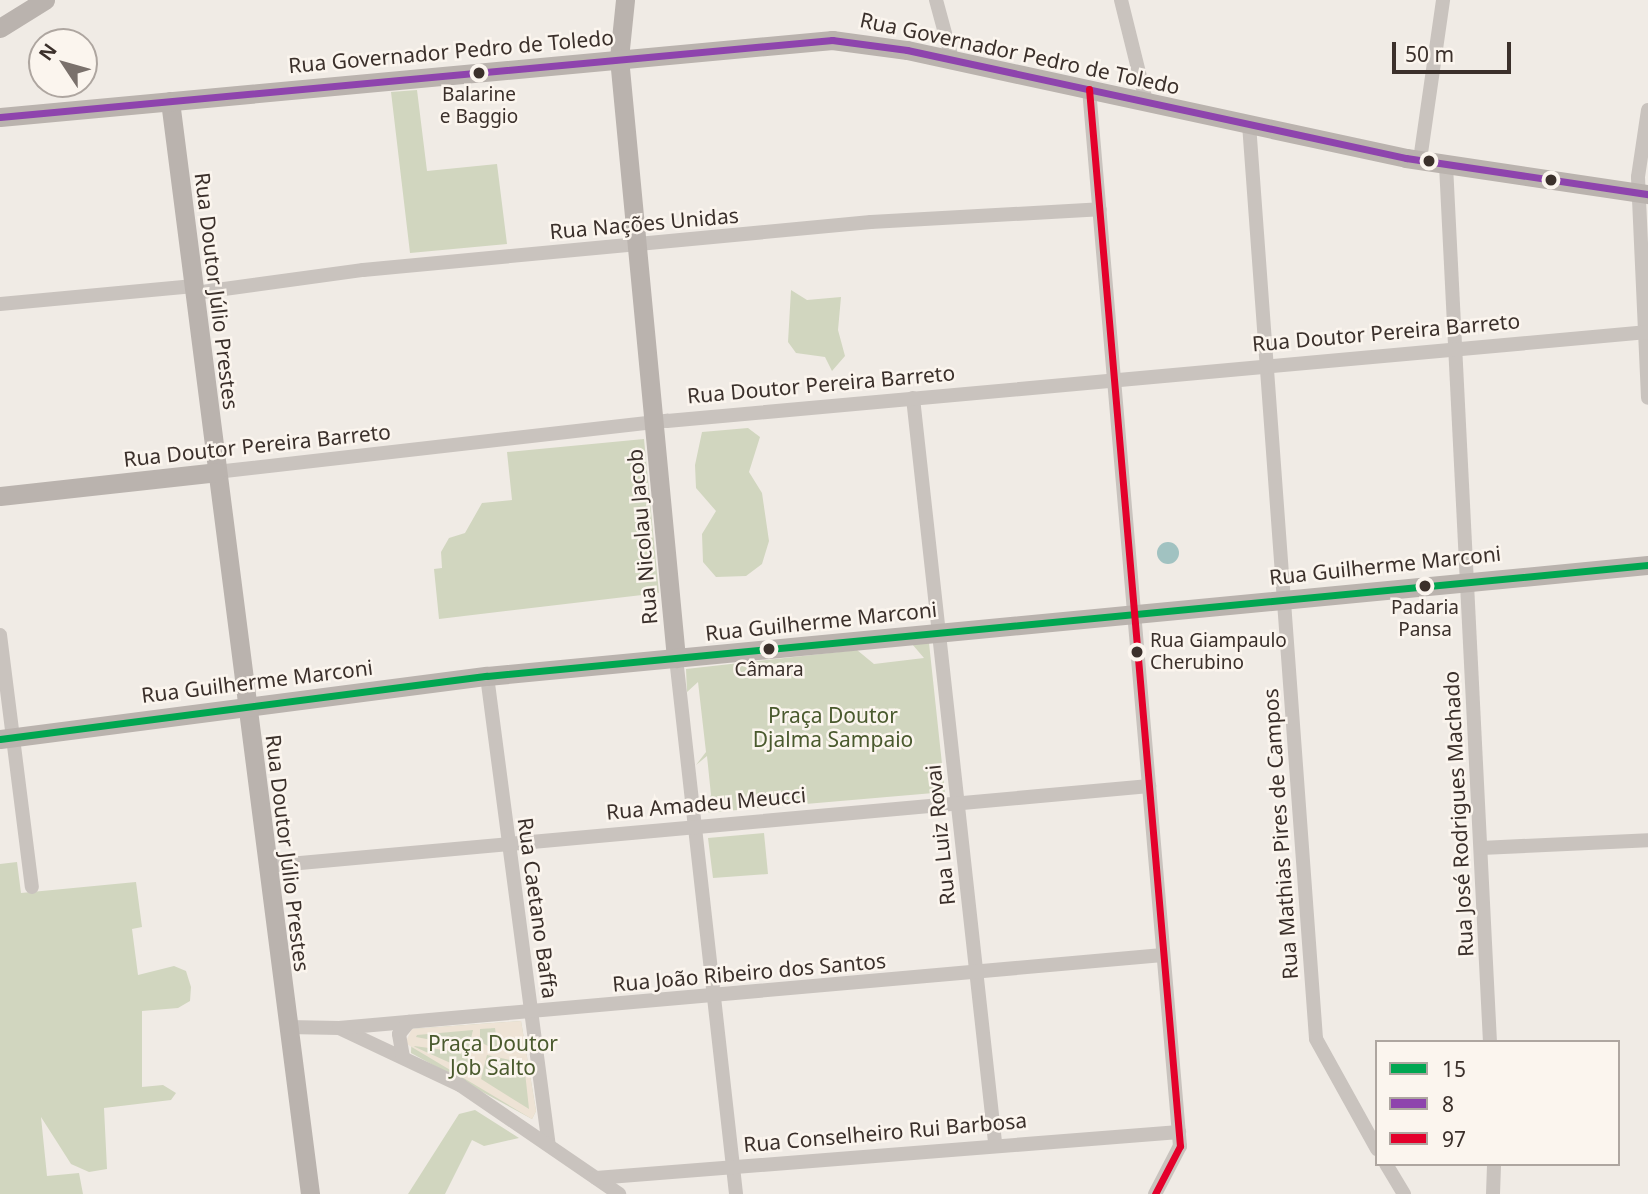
<!DOCTYPE html>
<html>
<head>
<meta charset="utf-8">
<style>
  body { margin:0 }
  #map { position:relative; width:1648px; height:1194px; overflow:hidden; background:#f0ebe5; font-family:"Noto Sans",sans-serif }
  div>[style] { position:absolute }
  .green>* { inset:0; background:#d1d6bf }
  .plaza>* { inset:0; background:#eee3d5 }
  .water>* { inset:0; background:#a1c2c1 }
  .round { border-radius:50% }
  .street>* { height:14px; margin:-7px; padding:0 7px; transform-origin:7px; border-radius:7px; background:#c9c3be }
  .secondary>* { height:19px; margin:-9.5px; padding:0 9.5px; transform-origin:9.5px; border-radius:9.5px; background:#bab3ae }
  .bus-1>* { height:7px; margin:-3.5px; padding:0 3.5px; transform-origin:3.5px; border-radius:3.5px; background:#00a651 }
  .bus-2>* { height:7px; margin:-3.5px; padding:0 3.5px; transform-origin:3.5px; border-radius:3.5px; background:#8e44ad }
  .bus-3>* { height:7px; margin:-3.5px; padding:0 3.5px; transform-origin:3.5px; border-radius:3.5px; background:#e4002b }
  .dots>* { width:19px; height:19px; translate:-50% -50%; box-sizing:border-box; border:4px solid #fbf5ee; border-radius:50% }
  span { translate:-50% -50%; white-space:nowrap; text-align:center; line-height:1.15; -webkit-text-stroke:5px #fbf5ee; paint-order:stroke }
  .bus-label { font-size:19px; color:#3b302b }
  .left { translate:0 -50%; text-align:left }
  .street-label { font-size:21px; color:#3b302b }
  .park-label { font-size:21px; color:#4a5a2e }
  .legend { position:absolute; left:1375px; top:1040px; width:245px; height:126px; box-sizing:border-box; background:#fbf5ee; border:2px solid #aea6a0; margin:0; padding:9px 12px; list-style:none; font-size:21px; color:#3b302b }
  .legend li { display:flex; align-items:center; gap:14px; height:35px }
  .legend b { width:35px; border:2px solid #aea6a0 }
  .north { position:absolute; left:28px; top:28px; width:70px; height:70px; box-sizing:border-box; background:#fbf5ee; border:2px solid #aea6a0; border-radius:50%; rotate:306deg; font-size:19px; font-weight:700; line-height:28px; text-align:center; color:#3b302b }
  .north::after { content:''; display:block; margin:auto; width:24px; height:32px; background:#7a716c; clip-path:polygon(50% 0,100% 100%,50% 72%,0 100%) }
  .scale { position:absolute; left:1392px; top:42px; width:119px; height:32px; box-sizing:border-box; border:4px solid #3b302b; border-top:0; padding-left:9px; font-size:21px; line-height:24px; white-space:nowrap; color:#3b302b; -webkit-text-stroke:5px #fbf5ee; paint-order:stroke }
</style>
</head>
<body>
<div id="map">
  <div class="green">
    <div style="clip-path:polygon(417px 90px,427px 171px,497px 164px,507px 244px,410px 253px,391px 92px)"></div>
    <div style="clip-path:polygon(791px 290px,807px 300px,841px 297px,838px 330px,845px 356px,832px 371px,825px 357px,796px 353px,788px 342px)"></div>
    <div style="clip-path:polygon(748px 428px,760px 437px,749px 472px,762px 493px,769px 541px,762px 564px,746px 576px,716px 577px,703px 562px,702px 534px,716px 511px,696px 488px,695px 465px,702px 432px)"></div>
    <div style="clip-path:polygon(644px 439px,659px 593px,439px 619px,434px 569px,442px 568px,441px 552px,449px 538px,465px 533px,482px 503px,512px 500px,507px 452px)"></div>
    <div style="clip-path:polygon(929px 643px,945px 792px,702px 813px,711px 795px,707px 756px,696px 765px,706px 752px,698px 682px,687px 692px,686px 669px,857px 650px,874px 664px,924px 658px,912px 644px)"></div>
    <div style="clip-path:polygon(764px 833px,768px 874px,713px 878px,708px 838px)"></div>
    <div style="clip-path:polygon(17px 862px,21px 893px,136px 882px,142px 927px,132px 929px,138px 975px,174px 966px,186px 971px,191px 987px,190px 1001px,178px 1008px,142px 1011px,142px 1087px,163px 1085px,176px 1093px,171px 1100px,104px 1108px,107px 1169px,89px 1172px,71px 1164px,41px 1117px,47px 1176px,79px 1173px,83px 1194px,0 1194px,0 864px)"></div>
    <div style="clip-path:polygon(521px 1021px,536px 1111px,532px 1119px,411px 1053px,412px 1029px)"></div>
    <div style="clip-path:polygon(475px 1110px,519px 1138px,484px 1146px,472px 1140px,445px 1194px,408px 1194px,459px 1114px)"></div>
  </div>
  <div class="plaza">
    <div style="clip-path:polygon(evenodd,521px 1021px,536px 1111px,532px 1119px,405px 1043px,412px 1029px,521px 1021px,495px 1028px,498px 1051px,480px 1042px,480px 1029px,495px 1028px,521px 1021px,473px 1030px,469px 1047px,416px 1037px,417px 1035px,473px 1030px,521px 1021px,414px 1046px,467px 1053px,475px 1074px,415px 1047px,414px 1046px,521px 1021px,487px 1055px,524px 1063px,529px 1109px,481px 1079px,487px 1055px)"></div>
  </div>
  <div class="water">
    <div class="round" style="left:1157px;top:542px;width:22px;height:22px"></div>
  </div>
  <div class="street">
    <div style="left:936px;top:0;width:61px;rotate:74.8deg"></div>
    <div style="left:1121px;top:0;width:104px;rotate:76.1deg"></div>
    <div style="left:1089px;top:89px;width:1061px;rotate:85.08deg"></div>
    <div style="left:1180px;top:1146px;width:54px;rotate:117.5deg"></div>
    <div style="left:1648px;top:110px;width:68px;rotate:98.5deg"></div>
    <div style="left:1638px;top:177px;width:221px;rotate:87.4deg"></div>
    <div style="left:1249px;top:124px;width:917px;rotate:85.81deg"></div>
    <div style="left:1316px;top:1039px;width:126px;rotate:61deg"></div>
    <div style="left:1420px;top:160px;width:162px;rotate:-81.8deg"></div>
    <div style="left:1446px;top:165px;width:878px;rotate:87.13deg"></div>
    <div style="left:195px;top:293px;width:170px;rotate:-7.8deg"></div>
    <div style="left:363px;top:270px;width:510px;rotate:-5.4deg"></div>
    <div style="left:871px;top:222px;width:229px;rotate:-3.2deg"></div>
    <div style="left:0;top:304px;width:195px;rotate:-5.3deg"></div>
    <div style="left:913px;top:398px;width:749px;rotate:83.71deg"></div>
    <div style="left:216px;top:472px;width:454px;rotate:-6.5deg"></div>
    <div style="left:667px;top:421px;width:985px;rotate:-5.18deg"></div>
    <div style="left:0;top:635px;width:254px;rotate:82.8deg"></div>
    <div style="left:676px;top:658px;width:539px;rotate:83.61deg"></div>
    <div style="left:487px;top:676px;width:472px;rotate:82.5deg"></div>
    <div style="left:1481px;top:848px;width:167px;rotate:-2.7deg"></div>
    <div style="left:267px;top:866px;width:886px;rotate:-5.18deg"></div>
    <div style="left:288px;top:1027px;width:51px;rotate:1.1deg"></div>
    <div style="left:339px;top:1028px;width:134px;rotate:25.2deg"></div>
    <div style="left:460px;top:1085px;width:193px;rotate:34.4deg"></div>
    <div style="left:339px;top:1028px;width:827px;rotate:-5.06deg"></div>
    <div style="left:403px;top:1057px;width:23px;rotate:-100deg"></div>
    <div style="left:399px;top:1034px;width:16px;rotate:-50deg"></div>
    <div style="left:1386px;top:1164px;width:35px;rotate:59deg"></div>
    <div style="left:596px;top:1178px;width:585px;rotate:-4.51deg"></div>
    <div style="left:1493px;top:1194px;width:30px;rotate:-88deg"></div>
  </div>
  <div class="secondary">
    <div style="left:625px;top:0;width:58px;rotate:95.9deg"></div>
    <div style="left:619px;top:58px;width:603px;rotate:84.57deg"></div>
    <div style="left:0;top:28px;width:53px;rotate:-31.9deg"></div>
    <div style="left:170px;top:101px;width:1102px;rotate:82.7deg"></div>
    <div style="left:0;top:117px;width:836px;rotate:-5.29deg"></div>
    <div style="left:832px;top:40px;width:76px;rotate:7.6deg"></div>
    <div style="left:907px;top:50px;width:511px;rotate:12.21deg"></div>
    <div style="left:1406px;top:158px;width:245px;rotate:8.5deg"></div>
    <div style="left:0;top:496px;width:217px;rotate:-6.3deg"></div>
    <div style="left:0;top:739px;width:491px;rotate:-7.4deg"></div>
    <div style="left:487px;top:676px;width:1166px;rotate:-5.46deg"></div>
  </div>
  <div class="bus-1">
    <div style="left:0;top:739px;width:491px;rotate:-7.4deg"></div>
    <div style="left:487px;top:676px;width:1166px;rotate:-5.46deg"></div>
  </div>
  <div class="bus-2">
    <div style="left:0;top:117px;width:836px;rotate:-5.29deg"></div>
    <div style="left:832px;top:40px;width:76px;rotate:7.6deg"></div>
    <div style="left:907px;top:50px;width:511px;rotate:12.21deg"></div>
    <div style="left:1406px;top:158px;width:245px;rotate:8.5deg"></div>
  </div>
  <div class="bus-3">
    <div style="left:1089px;top:89px;width:1061px;rotate:85.08deg"></div>
    <div style="left:1180px;top:1146px;width:54px;rotate:117.5deg"></div>
  </div>
  <div class="dots">
    <div style="left:479px;top:73px;background:#3b302b"></div>
    <div style="left:1429px;top:161px;background:#3b302b"></div>
    <div style="left:1551px;top:180px;background:#3b302b"></div>
    <div style="left:1425px;top:586px;background:#3b302b"></div>
    <div style="left:769px;top:649px;background:#3b302b"></div>
    <div style="left:1137px;top:652px;background:#3b302b"></div>
  </div>
  <div class="bus-label">
    <span style="left:479px;top:106px">Balarine<br>e Baggio</span>
    <span style="left:1425px;top:619px">Padaria<br>Pansa</span>
    <span class="left" style="left:1150px;top:652px">Rua Giampaulo<br>Cherubino</span>
    <span style="left:769px;top:670px">Câmara</span>
  </div>
  <div class="street-label">
    <span style="left:451px;top:51px;rotate:-5deg">Rua Governador Pedro de Toledo</span>
    <span style="left:1020px;top:53px;rotate:12deg">Rua Governador Pedro de Toledo</span>
    <span style="left:644px;top:223px;rotate:-5deg">Rua Nações Unidas</span>
    <span style="left:217px;top:291px;rotate:83deg">Rua Doutor Júlio Prestes</span>
    <span style="left:1386px;top:332px;rotate:-5deg">Rua Doutor Pereira Barreto</span>
    <span style="left:821px;top:384px;rotate:-5deg">Rua Doutor Pereira Barreto</span>
    <span style="left:257px;top:445px;rotate:-6deg">Rua Doutor Pereira Barreto</span>
    <span style="left:642px;top:537px;rotate:-95deg">Rua Nicolau Jacob</span>
    <span style="left:1385px;top:565px;rotate:-6deg">Rua Guilherme Marconi</span>
    <span style="left:821px;top:621px;rotate:-6deg">Rua Guilherme Marconi</span>
    <span style="left:257px;top:681px;rotate:-7deg">Rua Guilherme Marconi</span>
    <span style="left:706px;top:803px;rotate:-5deg">Rua Amadeu Meucci</span>
    <span style="left:1458px;top:814px;rotate:-93deg">Rua José Rodrigues Machado</span>
    <span style="left:1280px;top:834px;rotate:-94deg">Rua Mathias Pires de Campos</span>
    <span style="left:940px;top:835px;rotate:-96deg">Rua Luiz Rovai</span>
    <span style="left:288px;top:853px;rotate:83deg">Rua Doutor Júlio Prestes</span>
    <span style="left:538px;top:908px;rotate:82deg">Rua Caetano Baffa</span>
    <span style="left:749px;top:972px;rotate:-5deg">Rua João Ribeiro dos Santos</span>
    <span style="left:885px;top:1132px;rotate:-5deg">Rua Conselheiro Rui Barbosa</span>
  </div>
  <div class="park-label">
    <span style="left:833px;top:727px">Praça Doutor<br>Djalma Sampaio</span>
    <span style="left:493px;top:1055px">Praça Doutor<br>Job Salto</span>
  </div>
  <ul class="legend">
  <li><b style="height:9px;background:#00a651"></b>15</li>
  <li><b style="height:9px;background:#8e44ad"></b>8</li>
  <li><b style="height:9px;background:#e4002b"></b>97</li>
  </ul>
  <div class="north">N</div>
  <div class="scale">50 m</div>
</div>
</body>
</html>
